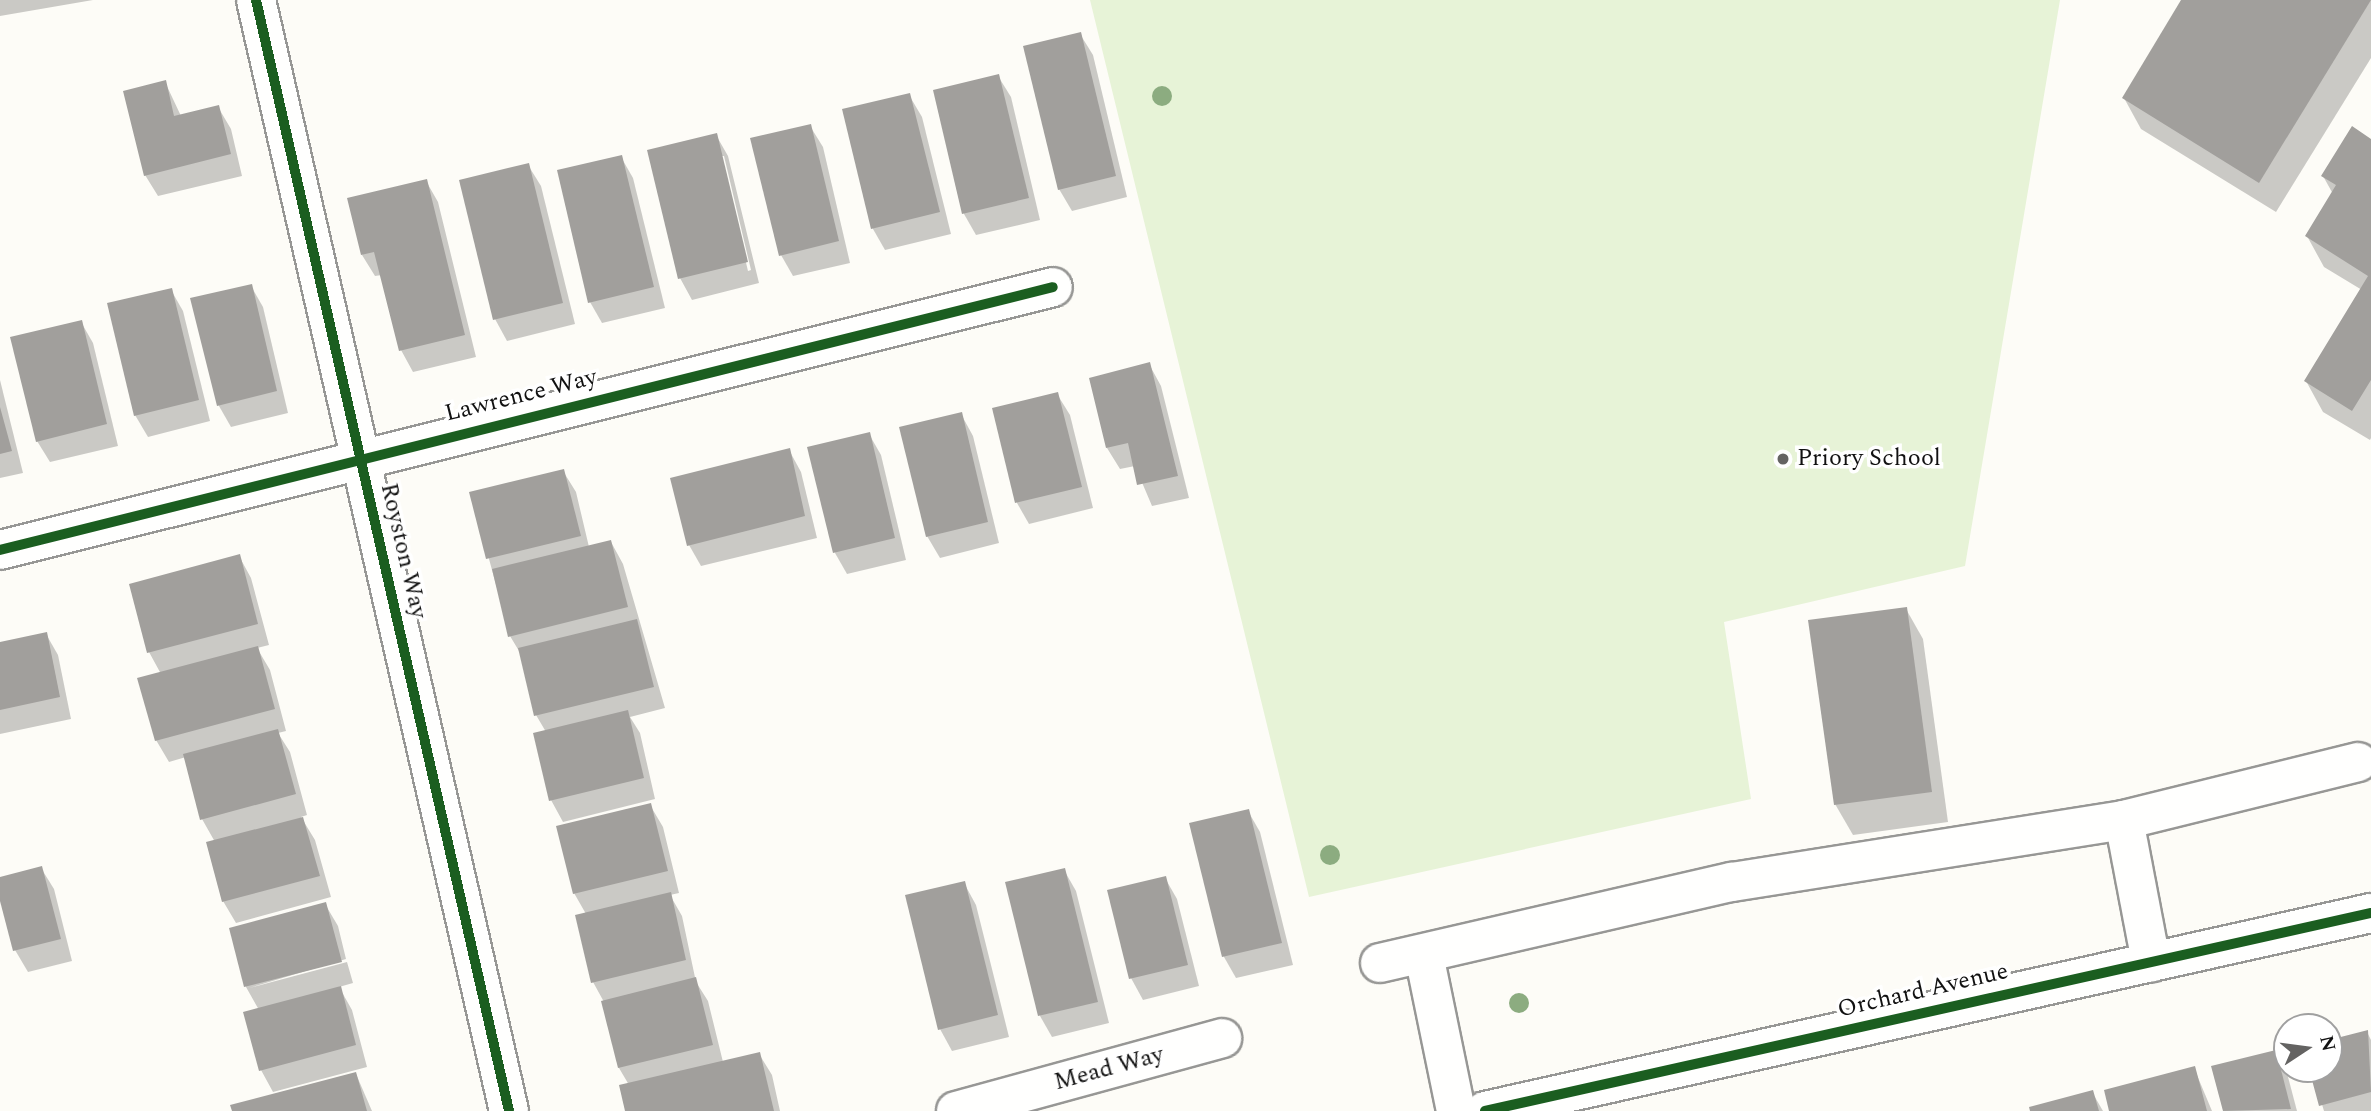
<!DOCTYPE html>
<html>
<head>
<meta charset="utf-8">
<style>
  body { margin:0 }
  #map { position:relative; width:2371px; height:1111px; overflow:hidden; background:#fdfcf7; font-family:Spectral,serif }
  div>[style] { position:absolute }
  .green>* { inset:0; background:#e7f3d7 }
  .shadow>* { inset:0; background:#0003 }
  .building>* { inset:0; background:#a19f9c }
  .roads { filter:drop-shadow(2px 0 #979795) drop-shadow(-2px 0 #979795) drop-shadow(0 2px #979795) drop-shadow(0 -2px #979795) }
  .minor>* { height:38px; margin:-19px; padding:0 19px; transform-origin:19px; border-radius:19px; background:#fffffe }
  .cycleway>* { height:10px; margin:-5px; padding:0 5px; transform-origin:5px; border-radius:5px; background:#1b5e20 }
  .trees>* { width:20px; height:20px; margin:-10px; border-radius:50%; background:#8cac80 }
  .dots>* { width:19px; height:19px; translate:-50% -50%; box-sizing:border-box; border:4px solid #fff; border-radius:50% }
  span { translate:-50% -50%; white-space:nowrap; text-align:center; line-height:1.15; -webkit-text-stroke:7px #fff; paint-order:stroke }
  .street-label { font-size:24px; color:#111 }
  .poi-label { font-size:24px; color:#111 }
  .left { translate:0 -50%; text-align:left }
  .north { position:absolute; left:2273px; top:1013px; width:70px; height:70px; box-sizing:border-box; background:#fff; border:2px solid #a0a0a0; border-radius:50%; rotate:77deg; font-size:19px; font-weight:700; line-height:28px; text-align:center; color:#111 }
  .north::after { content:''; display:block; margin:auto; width:24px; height:32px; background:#646362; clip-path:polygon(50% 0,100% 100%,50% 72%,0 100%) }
</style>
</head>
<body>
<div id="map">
  <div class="green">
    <div style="clip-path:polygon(1090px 0,2060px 0,1965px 566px,1724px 622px,1751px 799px,1309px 897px)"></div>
  </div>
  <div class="shadow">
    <div style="clip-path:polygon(0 0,93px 0,0 16px)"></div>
    <div style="clip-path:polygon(2183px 0,2371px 0,2371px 58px,2276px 212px,2141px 129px,2124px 98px)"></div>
    <div style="clip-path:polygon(1080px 34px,1093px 55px,1127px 197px,1072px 211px,1059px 189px)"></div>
    <div style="clip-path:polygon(998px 76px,1011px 97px,1040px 220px,976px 235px,964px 214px,935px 92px)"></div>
    <div style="clip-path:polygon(165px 82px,181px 116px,218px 107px,231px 129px,242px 176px,158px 196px,145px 175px)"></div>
    <div style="clip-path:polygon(909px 95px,922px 117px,951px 234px,885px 250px,873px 229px,844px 111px)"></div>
    <div style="clip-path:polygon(810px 126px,823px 147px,850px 263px,793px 276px,781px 255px)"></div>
    <div style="clip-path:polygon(evenodd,716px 135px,728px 156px,759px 283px,692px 300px,680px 278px,716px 135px,721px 156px,724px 156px,751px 270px,748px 271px,721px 156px)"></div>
    <div style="clip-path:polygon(2371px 141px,2371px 438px,2370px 440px,2323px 412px,2306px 381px,2362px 290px,2324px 267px,2307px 236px,2333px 194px,2323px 176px)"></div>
    <div style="clip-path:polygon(621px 157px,633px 178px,665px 308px,602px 323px,590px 302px)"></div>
    <div style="clip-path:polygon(528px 165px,541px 186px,575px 324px,507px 341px,495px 319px)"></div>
    <div style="clip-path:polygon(426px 181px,438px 202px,476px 357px,413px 372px,401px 350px,382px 275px,375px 276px,362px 255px)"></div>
    <div style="clip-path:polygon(251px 286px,263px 307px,288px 413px,231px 427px,219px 406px,193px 300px)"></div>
    <div style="clip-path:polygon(171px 290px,183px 311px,210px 421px,148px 437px,135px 415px)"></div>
    <div style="clip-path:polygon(81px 322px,93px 343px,118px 446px,50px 462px,37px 441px)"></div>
    <div style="clip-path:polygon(1149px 364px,1161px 386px,1189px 498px,1152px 506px,1135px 466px,1120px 469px,1107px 448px)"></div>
    <div style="clip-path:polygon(0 380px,23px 473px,0 478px)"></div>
    <div style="clip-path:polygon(1057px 394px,1070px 415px,1093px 508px,1029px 524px,1017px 503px,994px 409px)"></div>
    <div style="clip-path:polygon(961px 414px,973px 436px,999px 543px,940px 558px,927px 536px)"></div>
    <div style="clip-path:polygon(869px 434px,881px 455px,906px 560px,847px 574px,835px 553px)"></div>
    <div style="clip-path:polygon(789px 450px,801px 472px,817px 538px,701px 566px,689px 545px)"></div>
    <div style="clip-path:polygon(563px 471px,576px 492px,589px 547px,611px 542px,623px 564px,665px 708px,630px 717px,640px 733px,655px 799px,563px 822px,551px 800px,546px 732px,536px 715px,522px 656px,510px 636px,471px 493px)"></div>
    <div style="clip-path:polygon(239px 556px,251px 578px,269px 645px,257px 648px,270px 670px,286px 731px,278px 733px,290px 752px,307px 815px,301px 817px,315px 840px,331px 897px,236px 923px,223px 901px,215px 842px,202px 819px,186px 757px,169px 762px,156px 740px,161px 674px,149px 652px)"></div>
    <div style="clip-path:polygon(1906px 609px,1923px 639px,1948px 822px,1853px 835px,1835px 804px)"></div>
    <div style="clip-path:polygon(46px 634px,58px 655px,71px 719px,0 734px,0 644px)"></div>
    <div style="clip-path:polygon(650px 805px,663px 827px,679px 893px,670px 895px,682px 916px,696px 982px,708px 1001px,723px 1062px,759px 1054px,772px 1075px,780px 1111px,627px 1111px,629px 1085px,619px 1068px,604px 1002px,593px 982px,586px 914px,574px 893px)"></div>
    <div style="clip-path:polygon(1248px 811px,1260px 832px,1293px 965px,1236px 978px,1224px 957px,1192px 824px)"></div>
    <div style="clip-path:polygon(41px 868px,54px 889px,72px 961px,28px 972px,15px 950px,0 879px)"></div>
    <div style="clip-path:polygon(1064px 870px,1076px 891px,1109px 1023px,1052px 1037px,1040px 1016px)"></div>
    <div style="clip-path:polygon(1165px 878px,1177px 899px,1199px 986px,1143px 1000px,1131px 978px)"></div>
    <div style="clip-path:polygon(964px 883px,976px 905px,1009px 1037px,952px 1051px,940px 1029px)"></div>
    <div style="clip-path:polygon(325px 904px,338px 926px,346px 959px,249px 988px,347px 962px,353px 983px,339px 987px,352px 1010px,367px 1067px,273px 1092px,261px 1070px,259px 1010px,246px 987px,231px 930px)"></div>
    <div style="clip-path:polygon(2367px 1032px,2371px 1040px,2371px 1111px,2324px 1111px,2311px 1069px,2329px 1069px,2329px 1042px)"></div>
    <div style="clip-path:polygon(2275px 1052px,2287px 1073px,2297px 1111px,2225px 1111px,2213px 1068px)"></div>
    <div style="clip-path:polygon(2194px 1068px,2212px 1111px,2111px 1111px)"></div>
    <div style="clip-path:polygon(356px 1074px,372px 1111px,234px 1111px)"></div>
    <div style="clip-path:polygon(2092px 1092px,2103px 1111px,2032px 1111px)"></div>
  </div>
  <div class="building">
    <div style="clip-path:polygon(2181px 0,2371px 0,2259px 183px,2122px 98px)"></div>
    <div style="clip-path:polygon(1081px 32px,1116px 176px,1058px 190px,1023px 46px)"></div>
    <div style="clip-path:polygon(999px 74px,1029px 198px,962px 214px,933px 90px)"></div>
    <div style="clip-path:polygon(166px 80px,174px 116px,219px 105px,231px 154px,144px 176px,123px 91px)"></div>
    <div style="clip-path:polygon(910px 93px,940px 212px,871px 229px,842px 109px)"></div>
    <div style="clip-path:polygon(811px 124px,839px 241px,779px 256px,750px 138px)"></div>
    <div style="clip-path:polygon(2352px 126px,2371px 139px,2371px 380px,2352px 411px,2304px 381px,2368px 276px,2305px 236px,2336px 185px,2321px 176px)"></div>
    <div style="clip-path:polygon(717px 133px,748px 262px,678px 279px,647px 150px)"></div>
    <div style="clip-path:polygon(622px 155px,654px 287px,588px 303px,557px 170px)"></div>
    <div style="clip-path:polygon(529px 163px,563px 303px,493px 320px,459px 180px)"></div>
    <div style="clip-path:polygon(427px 179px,465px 335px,399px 351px,374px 252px,361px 255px,347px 198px)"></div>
    <div style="clip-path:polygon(252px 284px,277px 391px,217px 406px,190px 298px)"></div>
    <div style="clip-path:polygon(172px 288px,199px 400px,134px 416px,107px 303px)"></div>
    <div style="clip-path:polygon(82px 320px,107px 424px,36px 442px,10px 337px)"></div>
    <div style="clip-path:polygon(1150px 362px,1178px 476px,1137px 485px,1128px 443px,1106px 448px,1089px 378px)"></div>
    <div style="clip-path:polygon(1058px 392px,1082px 487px,1015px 503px,992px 408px)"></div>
    <div style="clip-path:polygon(0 407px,12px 451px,0 454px)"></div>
    <div style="clip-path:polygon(962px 412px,988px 522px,926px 537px,899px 427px)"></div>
    <div style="clip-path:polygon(870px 432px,895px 538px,833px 553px,807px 447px)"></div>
    <div style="clip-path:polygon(790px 448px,805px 516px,687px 546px,670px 478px)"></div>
    <div style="clip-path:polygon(564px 469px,581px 536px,486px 559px,469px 492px)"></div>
    <div style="clip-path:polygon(611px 540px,628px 607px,508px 637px,492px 569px)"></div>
    <div style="clip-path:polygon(240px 554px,258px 624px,147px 653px,129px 584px)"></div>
    <div style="clip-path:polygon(1907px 607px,1932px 792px,1834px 805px,1808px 620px)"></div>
    <div style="clip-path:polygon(637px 619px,654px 687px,534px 716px,518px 648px)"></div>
    <div style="clip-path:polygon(47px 632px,60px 697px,0 710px,0 642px)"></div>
    <div style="clip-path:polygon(258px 646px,275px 709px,155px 741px,137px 678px)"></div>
    <div style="clip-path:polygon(628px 710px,644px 778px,549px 801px,533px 733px)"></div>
    <div style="clip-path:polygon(278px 729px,296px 794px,200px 820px,183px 754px)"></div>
    <div style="clip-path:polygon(651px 803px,668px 871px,573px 894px,556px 826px)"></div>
    <div style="clip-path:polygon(1249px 809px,1282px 943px,1222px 957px,1189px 823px)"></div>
    <div style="clip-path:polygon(303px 817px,320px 876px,222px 902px,206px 842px)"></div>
    <div style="clip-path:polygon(42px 866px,61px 939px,13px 951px,0 901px,0 877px)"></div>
    <div style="clip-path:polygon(1065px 868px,1098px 1002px,1038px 1016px,1005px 882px)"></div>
    <div style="clip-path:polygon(1166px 876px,1188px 965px,1129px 979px,1107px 890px)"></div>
    <div style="clip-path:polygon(965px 881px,998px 1015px,938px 1030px,905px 895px)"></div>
    <div style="clip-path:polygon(671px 892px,686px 960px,591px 983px,575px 915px)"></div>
    <div style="clip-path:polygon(326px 902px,342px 962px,244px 987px,229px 928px)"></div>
    <div style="clip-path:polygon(696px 977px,713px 1045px,618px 1068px,601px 1001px)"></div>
    <div style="clip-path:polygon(341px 986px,356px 1045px,259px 1071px,243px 1012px)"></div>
    <div style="clip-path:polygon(2368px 1030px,2371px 1092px,2319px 1106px,2309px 1069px,2329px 1069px,2329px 1040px)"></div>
    <div style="clip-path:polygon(2276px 1050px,2291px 1109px,2223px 1111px,2211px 1066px)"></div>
    <div style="clip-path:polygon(760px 1052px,774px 1111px,625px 1111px,619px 1085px)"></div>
    <div style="clip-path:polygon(2195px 1066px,2207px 1111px,2109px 1111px,2104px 1090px)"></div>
    <div style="clip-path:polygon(356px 1072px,367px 1111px,232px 1111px,230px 1105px)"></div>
    <div style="clip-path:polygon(2093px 1090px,2099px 1111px,2030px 1111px,2029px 1107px)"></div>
  </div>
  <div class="roads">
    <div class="minor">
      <div style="left:256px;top:0;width:1139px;rotate:77.17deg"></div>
      <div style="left:0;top:550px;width:1085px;rotate:-14.02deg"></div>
      <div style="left:2124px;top:820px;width:145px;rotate:79.2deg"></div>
      <div style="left:1424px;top:955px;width:159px;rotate:78.4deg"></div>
      <div style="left:1380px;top:963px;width:361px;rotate:-13deg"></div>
      <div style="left:1732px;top:882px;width:397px;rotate:-9deg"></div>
      <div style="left:2124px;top:820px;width:241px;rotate:-13.9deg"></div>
      <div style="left:956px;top:1111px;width:276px;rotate:-15.3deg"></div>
      <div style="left:1485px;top:1111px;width:908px;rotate:-12.6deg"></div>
    </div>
  </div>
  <div class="cycleway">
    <div style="left:256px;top:0;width:1139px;rotate:77.17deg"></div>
    <div style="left:0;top:550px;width:1085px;rotate:-14.02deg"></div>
    <div style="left:1485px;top:1111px;width:908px;rotate:-12.6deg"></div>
  </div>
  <div class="trees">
    <div style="left:1162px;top:96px"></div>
    <div style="left:1330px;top:855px"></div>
    <div style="left:1519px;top:1003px"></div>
  </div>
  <div class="dots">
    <div style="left:1783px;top:459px;background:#646362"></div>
  </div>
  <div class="street-label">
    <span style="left:521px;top:396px;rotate:-14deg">Lawrence Way</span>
    <span style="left:403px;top:551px;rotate:77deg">Royston Way</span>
    <span style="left:1923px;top:991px;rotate:-13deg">Orchard Avenue</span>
    <span style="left:1109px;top:1069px;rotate:-15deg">Mead Way</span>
  </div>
  <div class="poi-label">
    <span class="left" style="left:1797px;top:459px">Priory School</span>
  </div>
  <div class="north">N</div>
</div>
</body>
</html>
